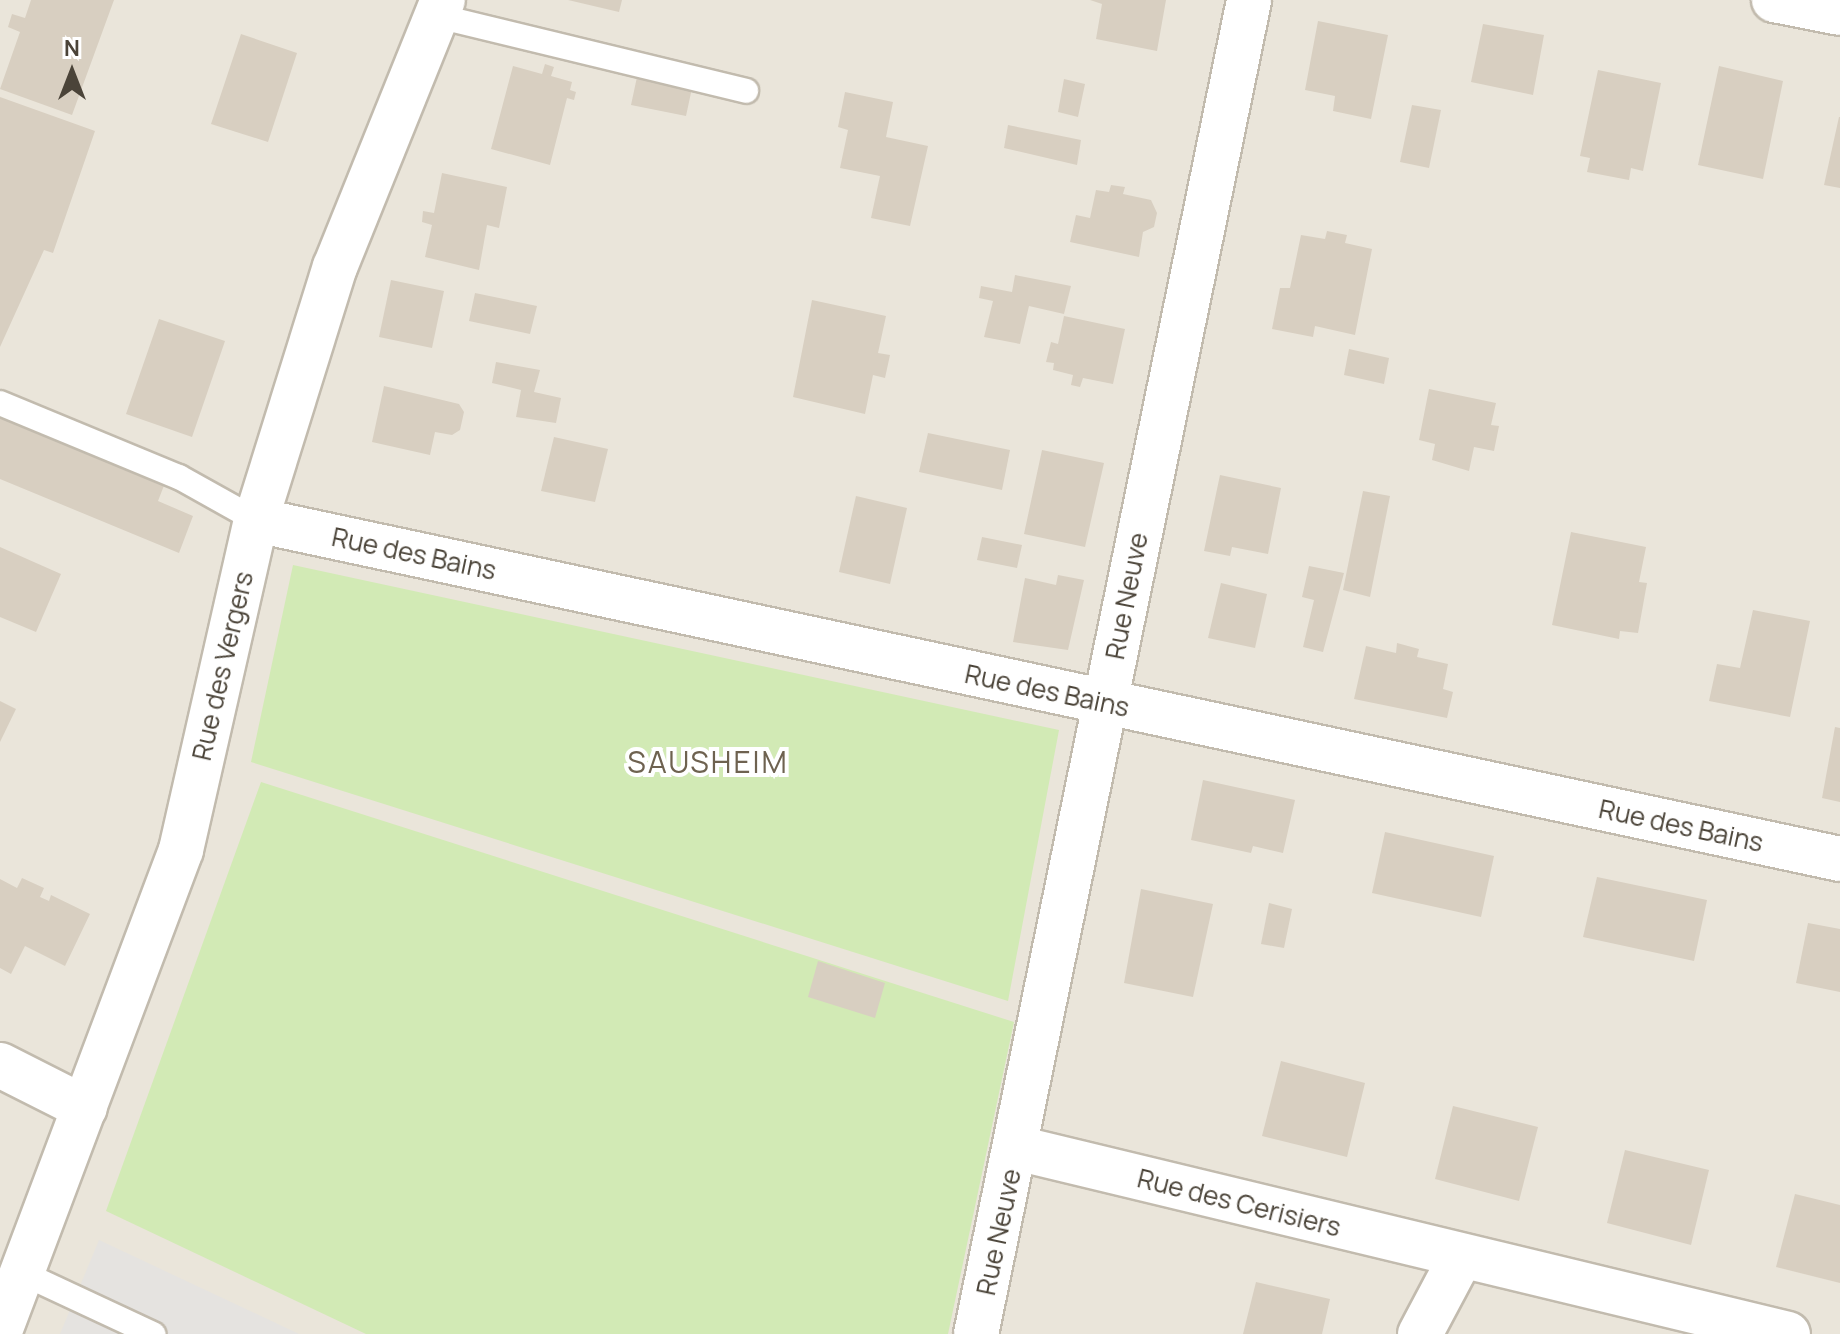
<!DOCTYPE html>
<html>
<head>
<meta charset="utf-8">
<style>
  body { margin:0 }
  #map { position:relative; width:1840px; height:1334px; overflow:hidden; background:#f6f3ec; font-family:Manrope,sans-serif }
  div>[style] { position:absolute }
  .residential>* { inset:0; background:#eae5da }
  .green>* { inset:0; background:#d2eab5 }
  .parking>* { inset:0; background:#e5e3e0 }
  .building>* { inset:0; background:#d8cfc1 }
  .roads { filter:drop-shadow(2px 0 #c2bbae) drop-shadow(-2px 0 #c2bbae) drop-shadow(0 2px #c2bbae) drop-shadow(0 -2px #c2bbae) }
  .lane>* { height:24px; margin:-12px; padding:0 12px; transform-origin:12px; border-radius:12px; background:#fff }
  .street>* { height:44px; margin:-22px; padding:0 22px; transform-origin:22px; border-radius:22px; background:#fff }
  span { translate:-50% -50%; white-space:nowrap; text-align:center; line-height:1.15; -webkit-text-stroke:8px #fff; paint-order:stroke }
  .street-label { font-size:26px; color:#4b4439 }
  .quarter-label { font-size:30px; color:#6e6250; letter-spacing:2px }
  .north { position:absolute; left:32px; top:32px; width:80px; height:80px; -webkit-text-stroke:6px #fff; paint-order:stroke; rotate:0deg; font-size:22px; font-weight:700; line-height:32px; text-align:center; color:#4b4439 }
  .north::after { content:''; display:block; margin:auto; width:28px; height:36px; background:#4b4439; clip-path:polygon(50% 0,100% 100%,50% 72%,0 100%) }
</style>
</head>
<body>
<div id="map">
  <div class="residential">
    <div style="clip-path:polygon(0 0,1840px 0,1840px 1334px,0 1334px)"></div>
  </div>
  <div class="green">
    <div style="clip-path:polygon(293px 565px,1059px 730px,1008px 1001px,251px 762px)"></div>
    <div style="clip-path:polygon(261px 782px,1014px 1022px,948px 1334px,366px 1334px,106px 1211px)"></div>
  </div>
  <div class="parking">
    <div style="clip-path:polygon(99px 1240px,299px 1334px,60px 1334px)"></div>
  </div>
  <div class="building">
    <div style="clip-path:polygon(31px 0,114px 0,72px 115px,0 89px,20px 32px,8px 27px,12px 14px,25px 18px)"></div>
    <div style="clip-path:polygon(568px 0,622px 0,619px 12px)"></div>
    <div style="clip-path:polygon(1090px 0,1166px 0,1157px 51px,1096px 39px,1102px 4px)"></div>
    <div style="clip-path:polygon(1318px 21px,1388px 35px,1371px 119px,1333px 111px,1335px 96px,1305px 90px)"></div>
    <div style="clip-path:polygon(1483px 24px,1544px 35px,1533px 95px,1471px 82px)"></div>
    <div style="clip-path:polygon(241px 34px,297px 53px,268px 142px,211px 124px)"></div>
    <div style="clip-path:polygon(545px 64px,554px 67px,551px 76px,572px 82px,570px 90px,576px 92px,574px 100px,567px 98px,550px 165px,491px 149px,513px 66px,542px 74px)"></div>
    <div style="clip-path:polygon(1719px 66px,1783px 81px,1763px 179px,1698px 165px)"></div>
    <div style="clip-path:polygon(1598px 70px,1661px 83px,1643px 171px,1631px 168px,1629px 180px,1587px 172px,1590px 158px,1580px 156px)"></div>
    <div style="clip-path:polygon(637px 77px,692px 88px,686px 116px,631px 105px)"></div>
    <div style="clip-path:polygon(1064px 79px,1085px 84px,1078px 117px,1058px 112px)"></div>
    <div style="clip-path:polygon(845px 92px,893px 102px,886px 137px,928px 146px,910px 226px,871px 218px,880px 176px,840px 168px,848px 130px,838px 127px)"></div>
    <div style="clip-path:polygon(0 97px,95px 131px,53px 253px,44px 250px,0 347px)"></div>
    <div style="clip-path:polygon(1412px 105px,1441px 110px,1429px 168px,1400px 162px)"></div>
    <div style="clip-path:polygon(1839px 117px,1840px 117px,1840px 188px,1824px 185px)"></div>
    <div style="clip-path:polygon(1008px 125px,1081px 140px,1077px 165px,1004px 148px)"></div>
    <div style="clip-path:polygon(442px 173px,507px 187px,499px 228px,487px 225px,479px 270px,425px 257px,432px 225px,422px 222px,423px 211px,434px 213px)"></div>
    <div style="clip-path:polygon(1111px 185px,1125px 187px,1123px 194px,1151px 200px,1157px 213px,1154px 227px,1143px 232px,1139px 257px,1070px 242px,1076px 215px,1090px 218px,1096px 190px,1109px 192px)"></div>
    <div style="clip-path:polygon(1327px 231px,1347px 235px,1345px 243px,1372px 249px,1355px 335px,1315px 326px,1313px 337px,1272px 329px,1280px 288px,1290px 288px,1301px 235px,1325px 239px)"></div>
    <div style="clip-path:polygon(1015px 275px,1071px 286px,1064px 314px,1029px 306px,1020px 344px,984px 337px,993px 301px,979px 298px,981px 286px,1012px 292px)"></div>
    <div style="clip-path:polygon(391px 280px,444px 291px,432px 348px,379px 337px)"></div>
    <div style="clip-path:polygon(475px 293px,537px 306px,530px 334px,469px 321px)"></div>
    <div style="clip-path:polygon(812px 300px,886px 316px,878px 353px,890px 355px,885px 378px,873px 375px,865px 414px,793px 397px)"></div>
    <div style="clip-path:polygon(1064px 316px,1125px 329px,1113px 384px,1083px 378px,1080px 387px,1071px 385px,1073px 375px,1053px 370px,1054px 363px,1046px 362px,1051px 342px,1058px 344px)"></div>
    <div style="clip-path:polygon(159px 319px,225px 341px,192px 437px,126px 414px)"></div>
    <div style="clip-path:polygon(1349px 349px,1389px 358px,1384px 384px,1344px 375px)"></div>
    <div style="clip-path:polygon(496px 362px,540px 370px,534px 392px,561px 398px,556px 423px,516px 417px,521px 390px,492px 383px)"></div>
    <div style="clip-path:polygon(384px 386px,459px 404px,464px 412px,460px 430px,452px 435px,435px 432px,430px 455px,372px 442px)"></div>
    <div style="clip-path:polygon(1429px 389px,1496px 403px,1491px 425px,1499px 426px,1494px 451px,1474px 447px,1469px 471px,1432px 460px,1435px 444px,1419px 440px)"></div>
    <div style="clip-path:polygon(0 414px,165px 483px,158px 501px,193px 516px,179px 553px,0 479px)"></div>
    <div style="clip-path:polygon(928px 433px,1010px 450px,1002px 490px,919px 472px)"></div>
    <div style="clip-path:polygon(554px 437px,608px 449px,595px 502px,541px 491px)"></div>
    <div style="clip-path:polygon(1042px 450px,1104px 463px,1085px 547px,1024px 534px)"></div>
    <div style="clip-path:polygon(1220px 475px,1281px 488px,1268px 554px,1232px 547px,1230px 556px,1204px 551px)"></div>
    <div style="clip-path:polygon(1363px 491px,1390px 496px,1370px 597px,1343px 590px)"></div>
    <div style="clip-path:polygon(856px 496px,907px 508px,890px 584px,839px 572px)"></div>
    <div style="clip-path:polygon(1571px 532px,1646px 547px,1639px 582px,1647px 583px,1638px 633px,1620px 631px,1619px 639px,1552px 625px)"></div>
    <div style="clip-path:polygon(982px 537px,1022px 545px,1017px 568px,977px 560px)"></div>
    <div style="clip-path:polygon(0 547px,61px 574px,36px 632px,0 617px)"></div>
    <div style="clip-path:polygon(1309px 566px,1344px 573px,1323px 652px,1303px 647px,1314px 600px,1302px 597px)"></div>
    <div style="clip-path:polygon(1058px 575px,1084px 580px,1068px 650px,1013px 642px,1025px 578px,1056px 585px)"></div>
    <div style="clip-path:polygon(1221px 583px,1267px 594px,1255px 648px,1208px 638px)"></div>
    <div style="clip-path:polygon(1753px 610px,1810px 621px,1790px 717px,1709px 701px,1717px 664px,1740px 668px)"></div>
    <div style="clip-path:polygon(1397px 643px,1419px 649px,1417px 657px,1448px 664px,1443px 689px,1453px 692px,1447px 718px,1354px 699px,1366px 646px,1396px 653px)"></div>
    <div style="clip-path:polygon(0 701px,16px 709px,0 742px)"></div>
    <div style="clip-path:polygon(1835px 727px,1840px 728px,1840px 802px,1822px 798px)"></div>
    <div style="clip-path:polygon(1203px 780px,1295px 800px,1283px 853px,1253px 846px,1251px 853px,1191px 840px)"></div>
    <div style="clip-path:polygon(1385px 832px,1494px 856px,1481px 917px,1372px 893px)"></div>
    <div style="clip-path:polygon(1597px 877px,1707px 900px,1694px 961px,1583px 937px)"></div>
    <div style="clip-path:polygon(22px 878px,44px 888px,40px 897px,49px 901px,51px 895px,90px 914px,65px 966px,25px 946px,11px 974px,0 968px,0 879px,17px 888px)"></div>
    <div style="clip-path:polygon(1141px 889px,1213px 904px,1193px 997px,1124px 983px)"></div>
    <div style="clip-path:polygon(1269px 903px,1292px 909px,1284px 948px,1261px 944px)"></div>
    <div style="clip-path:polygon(1808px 923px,1840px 929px,1840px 992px,1796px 983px)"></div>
    <div style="clip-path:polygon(818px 961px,885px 983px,875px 1018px,808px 997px)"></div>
    <div style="clip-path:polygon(1281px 1061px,1365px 1083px,1347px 1157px,1262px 1136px)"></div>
    <div style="clip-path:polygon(1453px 1106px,1538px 1127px,1519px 1201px,1435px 1179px)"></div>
    <div style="clip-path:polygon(1625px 1150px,1709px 1170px,1691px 1245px,1607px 1223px)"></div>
    <div style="clip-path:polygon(1795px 1194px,1840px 1205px,1840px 1283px,1776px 1267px)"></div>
    <div style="clip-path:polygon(1256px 1282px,1330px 1299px,1322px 1334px,1243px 1334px)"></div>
  </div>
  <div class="roads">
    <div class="lane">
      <div style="left:437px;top:16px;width:318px;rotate:13.6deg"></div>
      <div style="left:0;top:403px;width:194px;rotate:22.5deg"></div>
      <div style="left:179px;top:477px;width:88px;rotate:29.2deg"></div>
      <div style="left:22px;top:1273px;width:145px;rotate:25deg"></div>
    </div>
    <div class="street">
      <div style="left:1774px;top:0;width:67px;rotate:11.1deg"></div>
      <div style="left:256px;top:520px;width:1620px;rotate:12.08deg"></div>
      <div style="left:0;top:1065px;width:95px;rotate:26.8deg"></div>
      <div style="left:1017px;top:1148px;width:793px;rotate:13.56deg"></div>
      <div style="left:0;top:1331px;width:514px;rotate:-69.38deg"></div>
      <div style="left:181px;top:850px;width:338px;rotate:-77.2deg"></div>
      <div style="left:256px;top:520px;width:265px;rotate:-72.7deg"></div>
      <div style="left:335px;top:267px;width:288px;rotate:-68deg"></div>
      <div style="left:976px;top:1334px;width:1362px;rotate:-78.43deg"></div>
      <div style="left:1420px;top:1334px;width:87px;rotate:-62deg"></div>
    </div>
  </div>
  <div class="street-label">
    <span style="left:414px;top:554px;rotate:12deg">Rue des Bains</span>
    <span style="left:1127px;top:596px;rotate:-79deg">Rue Neuve</span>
    <span style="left:223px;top:666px;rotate:-77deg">Rue des Vergers</span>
    <span style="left:1047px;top:691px;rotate:12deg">Rue des Bains</span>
    <span style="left:1681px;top:826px;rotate:12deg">Rue des Bains</span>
    <span style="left:1239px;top:1203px;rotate:14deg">Rue des Cerisiers</span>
    <span style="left:999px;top:1232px;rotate:-78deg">Rue Neuve</span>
  </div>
  <div class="quarter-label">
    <span style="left:708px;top:762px">SAUSHEIM</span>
  </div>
  <div class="north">N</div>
</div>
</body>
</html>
